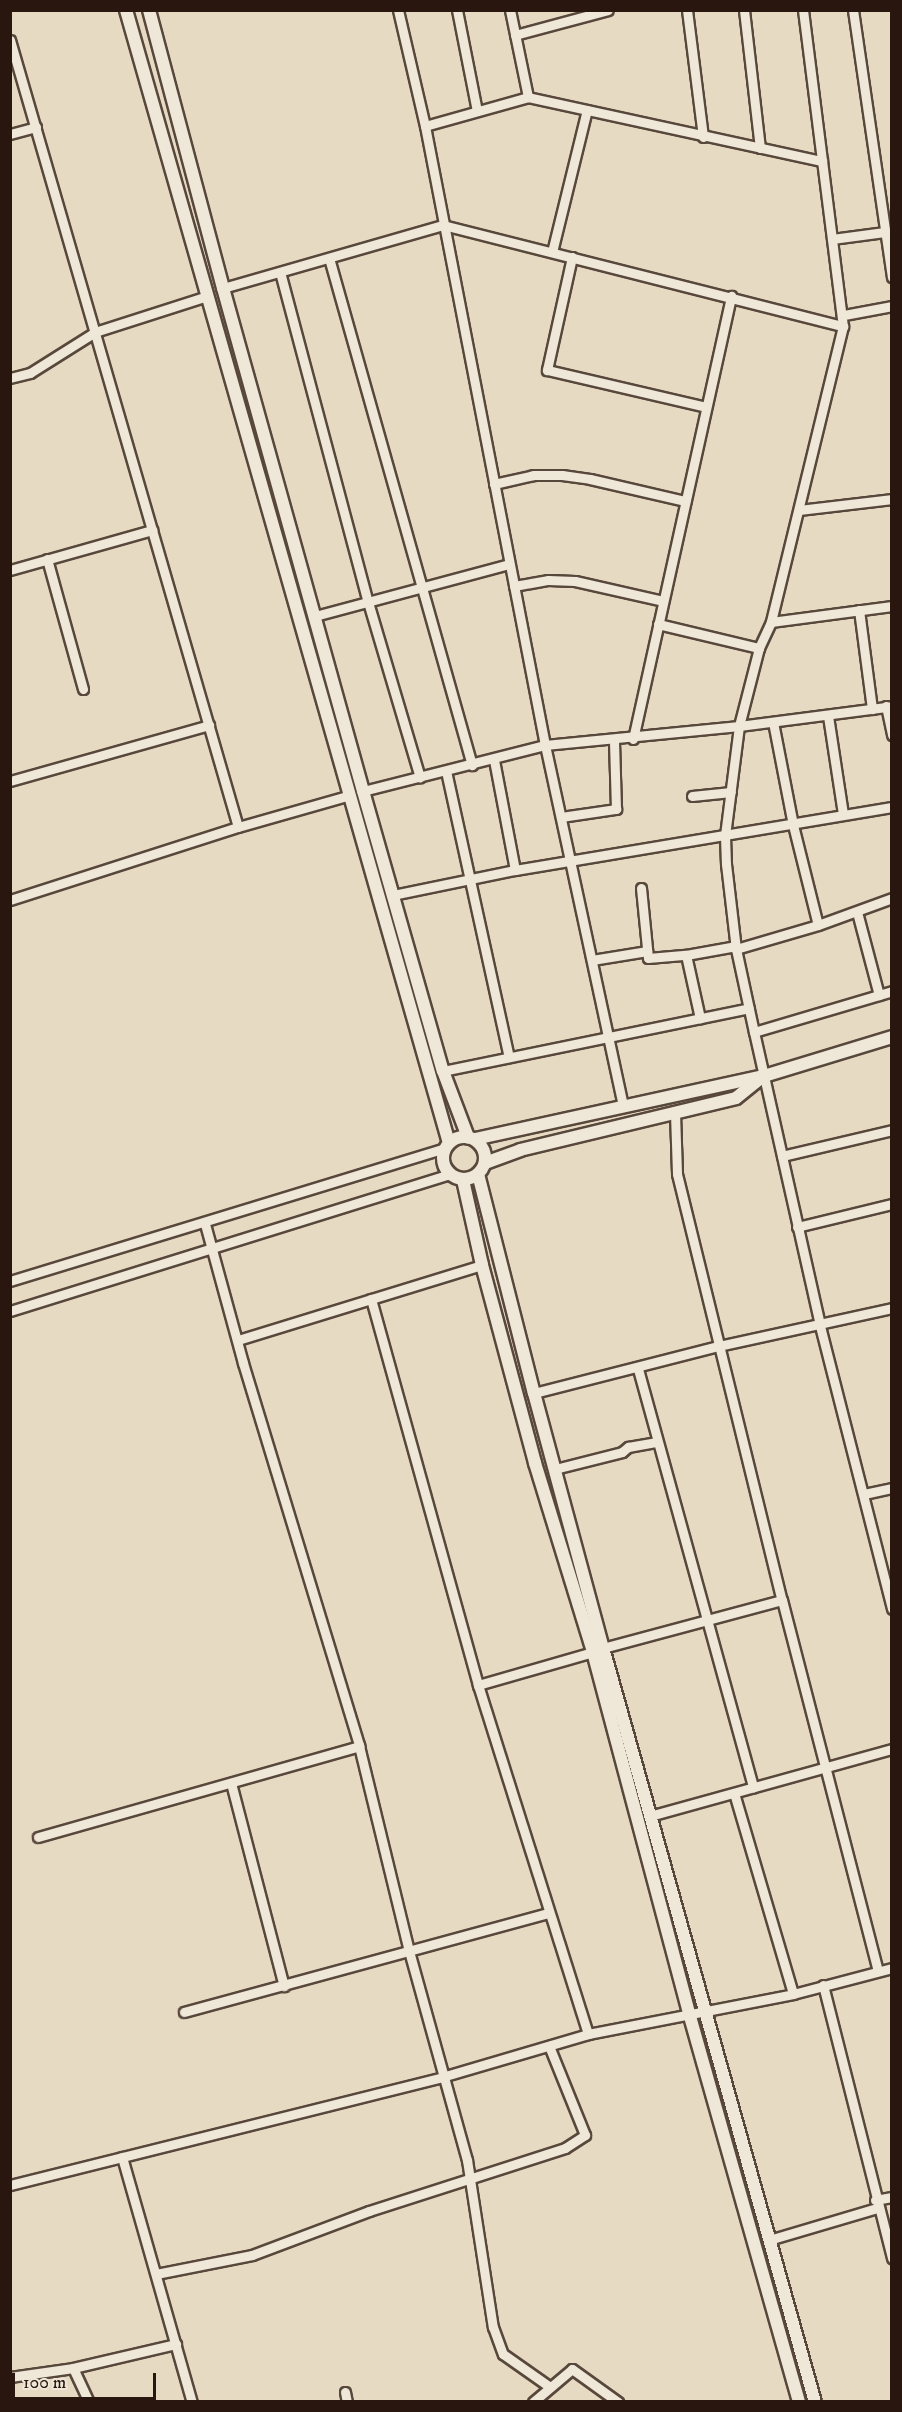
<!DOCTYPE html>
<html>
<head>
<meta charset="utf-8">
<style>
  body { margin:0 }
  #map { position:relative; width:902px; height:2412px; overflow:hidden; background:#e7dac2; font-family:"IM FELL DW Pica",serif }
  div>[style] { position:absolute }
  .roads { filter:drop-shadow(2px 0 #58483c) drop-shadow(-2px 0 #58483c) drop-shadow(0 2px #58483c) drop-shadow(0 -2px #58483c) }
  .minor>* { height:9px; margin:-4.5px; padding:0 4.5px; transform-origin:4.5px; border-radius:4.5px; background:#efe7d7 }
  .tertiary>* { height:12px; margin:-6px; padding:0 6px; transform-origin:6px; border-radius:6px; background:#efe7d7 }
  .tertiary>.ring { margin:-6px; padding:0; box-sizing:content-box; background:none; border:12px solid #efe7d7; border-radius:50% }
  span { translate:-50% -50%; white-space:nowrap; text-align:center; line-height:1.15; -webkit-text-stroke:4.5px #efe7d7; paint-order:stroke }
  .frame { position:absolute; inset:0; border:12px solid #29170f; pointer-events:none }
  .scale { position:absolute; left:12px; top:2373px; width:144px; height:27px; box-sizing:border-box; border:3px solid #29170f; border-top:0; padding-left:8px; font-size:18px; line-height:21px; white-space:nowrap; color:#29170f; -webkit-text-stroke:4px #efe7d7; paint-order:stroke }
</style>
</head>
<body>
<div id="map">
  <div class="roads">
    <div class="minor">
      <div style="left:398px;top:10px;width:119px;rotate:76.9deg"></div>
      <div style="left:425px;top:126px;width:631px;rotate:79.03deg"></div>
      <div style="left:545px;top:745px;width:369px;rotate:77.8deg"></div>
      <div style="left:457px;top:10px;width:103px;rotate:78.8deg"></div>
      <div style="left:510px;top:10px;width:89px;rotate:78.3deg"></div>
      <div style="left:687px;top:10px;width:128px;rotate:82.8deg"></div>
      <div style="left:744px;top:10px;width:139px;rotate:83.4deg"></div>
      <div style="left:803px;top:10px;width:319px;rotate:82.8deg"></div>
      <div style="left:843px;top:326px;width:305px;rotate:103.7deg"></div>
      <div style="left:771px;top:622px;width:29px;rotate:115deg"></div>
      <div style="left:759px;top:648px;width:81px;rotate:104.4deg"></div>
      <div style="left:739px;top:726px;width:111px;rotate:97.3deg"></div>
      <div style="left:725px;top:836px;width:28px;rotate:88deg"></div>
      <div style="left:726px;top:864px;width:86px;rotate:83.3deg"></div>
      <div style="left:736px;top:949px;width:85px;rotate:77.8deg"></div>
      <div style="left:754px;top:1032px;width:301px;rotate:77.3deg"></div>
      <div style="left:820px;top:1326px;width:292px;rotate:75.7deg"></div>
      <div style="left:853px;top:10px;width:270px;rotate:81.7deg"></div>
      <div style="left:515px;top:35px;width:96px;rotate:-15deg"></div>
      <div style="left:10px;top:40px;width:819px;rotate:73.84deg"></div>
      <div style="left:425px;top:126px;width:107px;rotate:-15.7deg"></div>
      <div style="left:528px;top:97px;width:301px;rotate:12.3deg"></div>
      <div style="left:10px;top:134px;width:27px;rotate:-15deg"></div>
      <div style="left:832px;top:239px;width:53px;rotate:-7.5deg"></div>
      <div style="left:552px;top:252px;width:146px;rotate:-76.2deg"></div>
      <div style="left:572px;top:257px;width:116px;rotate:102.5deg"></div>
      <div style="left:547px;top:370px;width:163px;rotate:13.1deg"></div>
      <div style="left:329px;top:258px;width:527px;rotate:74.25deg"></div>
      <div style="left:280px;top:272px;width:342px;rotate:75.1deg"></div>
      <div style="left:368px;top:602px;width:183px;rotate:73.5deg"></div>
      <div style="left:223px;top:288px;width:229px;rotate:-16deg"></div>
      <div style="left:443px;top:225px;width:413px;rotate:14.2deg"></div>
      <div style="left:844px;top:315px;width:49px;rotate:-10.6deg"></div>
      <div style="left:10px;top:378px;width:21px;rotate:-14deg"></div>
      <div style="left:30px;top:373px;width:77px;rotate:-32.2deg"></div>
      <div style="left:95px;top:332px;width:118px;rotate:-17.8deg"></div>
      <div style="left:494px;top:484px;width:41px;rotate:-12.7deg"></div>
      <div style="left:534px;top:475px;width:28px"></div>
      <div style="left:562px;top:475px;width:28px;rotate:8deg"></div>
      <div style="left:590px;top:479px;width:98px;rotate:13deg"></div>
      <div style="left:799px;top:510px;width:94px;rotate:-6.7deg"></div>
      <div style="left:47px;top:559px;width:135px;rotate:74.5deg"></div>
      <div style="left:10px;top:570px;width:148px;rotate:-15.7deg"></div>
      <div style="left:514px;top:586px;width:35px;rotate:-10deg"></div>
      <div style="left:548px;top:580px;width:27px;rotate:2deg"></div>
      <div style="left:575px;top:581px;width:90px;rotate:12.8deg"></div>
      <div style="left:859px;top:610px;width:100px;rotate:82.5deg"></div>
      <div style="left:315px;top:616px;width:201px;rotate:-15deg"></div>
      <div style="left:771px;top:622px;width:122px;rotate:-7.5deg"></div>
      <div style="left:658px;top:624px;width:104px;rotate:13.4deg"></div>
      <div style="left:886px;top:706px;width:30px;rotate:78deg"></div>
      <div style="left:828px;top:716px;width:99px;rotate:81.3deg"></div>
      <div style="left:773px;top:722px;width:105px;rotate:79deg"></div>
      <div style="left:793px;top:825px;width:103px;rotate:76deg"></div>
      <div style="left:633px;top:739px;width:454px;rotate:-77.5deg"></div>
      <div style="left:494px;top:760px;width:112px;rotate:79.2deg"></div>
      <div style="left:446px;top:771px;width:293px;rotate:77.6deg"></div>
      <div style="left:10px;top:781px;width:207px;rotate:-15.7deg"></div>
      <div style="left:363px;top:791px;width:188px;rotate:-14.2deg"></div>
      <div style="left:545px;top:745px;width:195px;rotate:-5.6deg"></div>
      <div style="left:739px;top:726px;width:154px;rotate:-7.4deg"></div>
      <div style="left:692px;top:796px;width:39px;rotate:-6deg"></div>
      <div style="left:561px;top:817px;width:56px;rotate:-8.3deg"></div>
      <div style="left:616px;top:809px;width:69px;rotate:-91.7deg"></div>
      <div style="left:641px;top:888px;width:70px;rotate:84.3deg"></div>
      <div style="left:648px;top:958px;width:38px;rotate:-5deg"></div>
      <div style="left:686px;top:955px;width:51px;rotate:-10.2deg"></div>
      <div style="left:393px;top:895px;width:125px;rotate:-11.6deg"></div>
      <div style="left:515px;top:870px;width:382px;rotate:-9.5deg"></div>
      <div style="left:10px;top:900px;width:239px;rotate:-17.8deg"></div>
      <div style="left:238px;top:827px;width:116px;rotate:-15.9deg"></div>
      <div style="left:857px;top:912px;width:86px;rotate:75.2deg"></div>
      <div style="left:736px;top:949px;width:85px;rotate:-16.3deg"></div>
      <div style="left:818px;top:925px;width:79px;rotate:-20deg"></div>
      <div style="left:686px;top:955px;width:65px;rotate:77.5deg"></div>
      <div style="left:592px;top:960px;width:56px;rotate:-9.3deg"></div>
      <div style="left:754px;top:1032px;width:144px;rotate:-16.5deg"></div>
      <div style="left:443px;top:1071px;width:312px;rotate:-11.6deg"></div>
      <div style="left:675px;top:1113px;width:61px;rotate:88.1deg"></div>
      <div style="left:677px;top:1174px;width:439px;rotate:76.2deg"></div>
      <div style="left:782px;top:1600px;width:383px;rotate:75.5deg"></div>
      <div style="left:782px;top:1156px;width:113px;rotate:-13.3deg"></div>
      <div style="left:205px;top:1224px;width:144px;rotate:74.7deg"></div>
      <div style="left:243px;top:1363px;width:400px;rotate:73.1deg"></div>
      <div style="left:359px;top:1746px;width:211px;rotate:76.3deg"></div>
      <div style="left:409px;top:1951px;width:217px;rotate:74.5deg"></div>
      <div style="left:467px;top:2160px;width:169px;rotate:81.2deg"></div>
      <div style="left:493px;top:2327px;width:29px;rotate:70deg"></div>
      <div style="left:503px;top:2354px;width:57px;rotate:35.1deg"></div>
      <div style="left:797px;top:1227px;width:98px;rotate:-13.6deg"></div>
      <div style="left:10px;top:1281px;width:454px;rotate:-17deg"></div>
      <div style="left:371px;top:1299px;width:401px;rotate:74.5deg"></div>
      <div style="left:478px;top:1685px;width:366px;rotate:72.5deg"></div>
      <div style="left:10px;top:1311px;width:460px;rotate:-17.3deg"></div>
      <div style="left:238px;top:1340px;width:255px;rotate:-17.1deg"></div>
      <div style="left:638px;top:1369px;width:434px;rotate:74.6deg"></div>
      <div style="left:534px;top:1393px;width:191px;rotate:-14.3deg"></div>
      <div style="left:719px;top:1346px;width:177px;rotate:-12.4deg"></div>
      <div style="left:555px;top:1469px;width:69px;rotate:-14.2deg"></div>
      <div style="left:622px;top:1452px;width:8px;rotate:-40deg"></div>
      <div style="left:628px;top:1447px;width:28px;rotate:-10deg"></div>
      <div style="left:864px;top:1494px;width:29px;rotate:-12deg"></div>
      <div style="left:603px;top:1648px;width:185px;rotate:-15deg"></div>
      <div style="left:478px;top:1685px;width:120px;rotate:-16deg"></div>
      <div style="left:231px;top:1783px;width:210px;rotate:75.4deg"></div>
      <div style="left:734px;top:1793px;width:209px;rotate:73.6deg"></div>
      <div style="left:650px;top:1816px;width:251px;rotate:-15.5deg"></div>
      <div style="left:38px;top:1837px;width:334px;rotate:-15.8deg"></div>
      <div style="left:823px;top:1985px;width:282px;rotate:75.8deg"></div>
      <div style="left:184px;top:2012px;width:378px;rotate:-15.2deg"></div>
      <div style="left:122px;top:2157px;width:255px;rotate:74.1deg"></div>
      <div style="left:10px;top:2185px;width:445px;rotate:-14deg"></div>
      <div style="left:442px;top:2077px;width:152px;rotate:-16.4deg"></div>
      <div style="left:588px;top:2034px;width:209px;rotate:-11deg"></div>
      <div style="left:793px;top:1994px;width:102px;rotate:-14.7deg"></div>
      <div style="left:875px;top:2200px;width:17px;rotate:-10deg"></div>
      <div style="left:769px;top:2240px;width:113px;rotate:-16.5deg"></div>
      <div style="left:156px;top:2274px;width:98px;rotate:-11.2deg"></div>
      <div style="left:252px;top:2255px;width:125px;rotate:-20.6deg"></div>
      <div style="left:369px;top:2211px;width:206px;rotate:-17.8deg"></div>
      <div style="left:565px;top:2148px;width:24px;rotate:-33deg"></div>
      <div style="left:585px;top:2135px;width:96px;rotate:-112deg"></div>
      <div style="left:73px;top:2368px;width:38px;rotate:65deg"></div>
      <div style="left:10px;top:2377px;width:64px;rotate:-8.1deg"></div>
      <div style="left:73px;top:2368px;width:106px;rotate:-13.1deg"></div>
      <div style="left:345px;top:2392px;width:10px;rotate:79deg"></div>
      <div style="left:533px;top:2402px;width:51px;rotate:-40.2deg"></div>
      <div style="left:572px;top:2369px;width:57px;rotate:35.7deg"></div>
    </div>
    <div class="tertiary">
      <div style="left:126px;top:10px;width:1178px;rotate:74.09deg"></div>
      <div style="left:149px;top:10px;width:288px;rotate:75.1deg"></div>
      <div style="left:223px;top:288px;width:522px;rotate:74.45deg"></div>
      <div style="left:363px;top:791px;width:291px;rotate:74.1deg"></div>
      <div style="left:443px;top:1071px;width:71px;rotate:69.3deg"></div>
      <div class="ring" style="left:443px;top:1137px;width:30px;height:30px"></div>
      <div style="left:475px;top:1139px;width:296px;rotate:-12.3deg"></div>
      <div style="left:764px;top:1076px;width:134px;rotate:-16.9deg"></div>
      <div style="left:485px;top:1163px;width:37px;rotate:-20deg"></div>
      <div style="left:520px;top:1150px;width:222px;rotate:-13.5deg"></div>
      <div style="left:736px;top:1098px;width:35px;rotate:-39deg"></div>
      <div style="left:478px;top:1174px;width:226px;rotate:75.7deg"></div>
      <div style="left:534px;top:1393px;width:264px;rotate:74.9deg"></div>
      <div style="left:603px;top:1648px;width:783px;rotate:74.3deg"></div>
      <div style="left:463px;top:1180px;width:87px;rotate:77.4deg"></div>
      <div style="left:482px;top:1265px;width:205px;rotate:75deg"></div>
      <div style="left:535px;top:1463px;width:198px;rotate:72.9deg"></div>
      <div style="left:593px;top:1652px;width:374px;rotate:75.1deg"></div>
      <div style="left:689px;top:2013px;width:404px;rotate:74.2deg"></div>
    </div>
  </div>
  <div class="frame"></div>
  <div class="scale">100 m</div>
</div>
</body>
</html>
